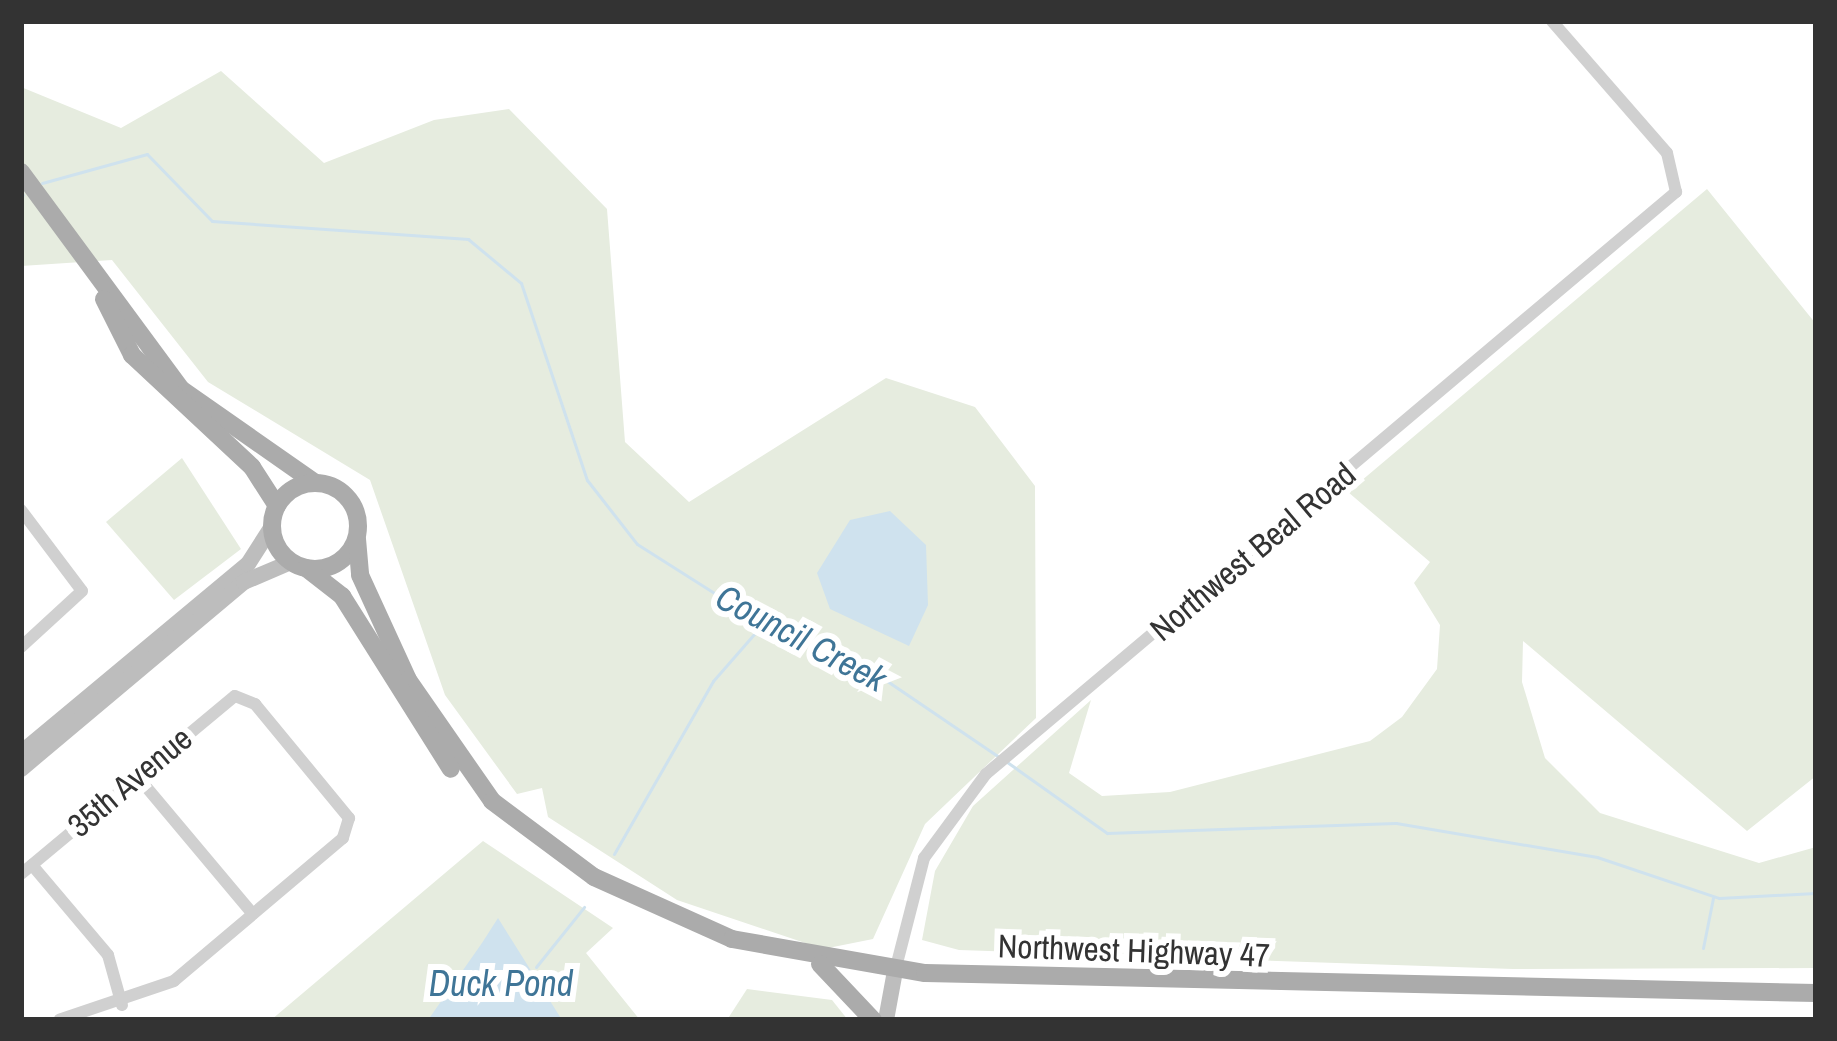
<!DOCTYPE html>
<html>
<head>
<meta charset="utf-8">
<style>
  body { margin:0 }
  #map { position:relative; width:1837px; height:1041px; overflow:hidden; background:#fff; font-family:"Archivo Narrow",sans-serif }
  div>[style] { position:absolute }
  .green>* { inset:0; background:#e6ecdf }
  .water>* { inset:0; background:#cfe2ee }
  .stream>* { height:3px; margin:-1.5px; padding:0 1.5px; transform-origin:1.5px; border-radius:1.5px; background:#cfe2ee }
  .street>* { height:12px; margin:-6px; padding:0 6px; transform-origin:6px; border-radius:6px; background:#d0d0d0 }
  .secondary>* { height:16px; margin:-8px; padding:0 8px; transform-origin:8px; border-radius:8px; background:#bdbdbd }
  .primary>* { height:18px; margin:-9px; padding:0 9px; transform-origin:9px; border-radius:9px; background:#ababab }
  .primary>.ring { margin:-9px; padding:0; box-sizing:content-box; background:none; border:18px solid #ababab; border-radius:50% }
  span { translate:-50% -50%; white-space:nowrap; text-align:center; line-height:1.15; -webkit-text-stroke:12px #fff; paint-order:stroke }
  .street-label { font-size:33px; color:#333 }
  .water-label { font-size:36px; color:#3f7597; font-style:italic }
  .frame { position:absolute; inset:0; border:24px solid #333; pointer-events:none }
</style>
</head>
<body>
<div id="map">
  <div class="green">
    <div style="clip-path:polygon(221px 71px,324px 163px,434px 120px,509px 109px,607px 209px,625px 442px,689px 502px,886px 378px,975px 407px,1035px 486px,1036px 718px,925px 824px,873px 939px,823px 949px,677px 900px,548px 817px,542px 788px,517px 794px,445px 695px,370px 480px,208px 382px,112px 260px,21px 266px,21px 87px,121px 128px)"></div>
    <div style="clip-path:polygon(1707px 189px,1816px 324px,1816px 776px,1747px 831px,1523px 641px,1522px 682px,1545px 758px,1600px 813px,1759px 863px,1816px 847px,1816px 968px,1513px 969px,959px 950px,922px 940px,935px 871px,973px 806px,1091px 700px,1069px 773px,1102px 796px,1170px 792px,1370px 741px,1402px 717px,1437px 669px,1440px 625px,1414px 583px,1430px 562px,1348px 492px)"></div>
    <div style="clip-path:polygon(182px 458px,241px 549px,174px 600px,106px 522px)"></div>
    <div style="clip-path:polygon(483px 841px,613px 928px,586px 953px,640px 1020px,271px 1020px)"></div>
    <div style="clip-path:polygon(747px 989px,832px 1000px,848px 1020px,727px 1020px)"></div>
  </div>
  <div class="water">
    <div style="clip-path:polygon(890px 511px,926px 545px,928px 605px,909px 646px,830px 609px,817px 573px,850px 520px)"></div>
    <div style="clip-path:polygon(498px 918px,562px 1020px,428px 1020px,482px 943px)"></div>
  </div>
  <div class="stream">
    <div style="left:42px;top:183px;width:109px;rotate:-15.4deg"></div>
    <div style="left:147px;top:154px;width:93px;rotate:45.9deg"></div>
    <div style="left:212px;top:221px;width:257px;rotate:4deg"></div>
    <div style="left:468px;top:239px;width:69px;rotate:39.7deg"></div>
    <div style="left:521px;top:283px;width:208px;rotate:71.5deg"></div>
    <div style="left:587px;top:480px;width:81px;rotate:52deg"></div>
    <div style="left:637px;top:544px;width:149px;rotate:32.4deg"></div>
    <div style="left:763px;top:624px;width:110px;rotate:22.4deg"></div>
    <div style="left:865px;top:666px;width:162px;rotate:34.2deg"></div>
    <div style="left:21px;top:194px;width:2px;rotate:27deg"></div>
    <div style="left:1007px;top:762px;width:123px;rotate:35.4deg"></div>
    <div style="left:1107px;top:833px;width:289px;rotate:-2deg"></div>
    <div style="left:1396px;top:823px;width:204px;rotate:9.6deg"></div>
    <div style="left:1597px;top:857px;width:129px;rotate:18.6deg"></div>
    <div style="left:1719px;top:898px;width:97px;rotate:-3deg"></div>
    <div style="left:614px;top:854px;width:199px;rotate:-60.2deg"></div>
    <div style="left:713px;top:681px;width:74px;rotate:-48.8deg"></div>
    <div style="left:1703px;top:948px;width:51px;rotate:-78.7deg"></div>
    <div style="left:536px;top:967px;width:77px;rotate:-51.3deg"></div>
  </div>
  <div class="street">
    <div style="left:21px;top:510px;width:101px;rotate:53deg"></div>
    <div style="left:82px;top:591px;width:83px;rotate:137.4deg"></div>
    <div style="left:137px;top:776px;width:180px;rotate:50deg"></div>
    <div style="left:32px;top:865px;width:118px;rotate:49.8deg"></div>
    <div style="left:108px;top:955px;width:52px;rotate:74.4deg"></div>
    <div style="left:21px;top:874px;width:278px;rotate:-39.8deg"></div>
    <div style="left:235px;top:696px;width:22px;rotate:22deg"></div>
    <div style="left:255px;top:704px;width:148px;rotate:50.5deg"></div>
    <div style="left:349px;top:818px;width:21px;rotate:107deg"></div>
    <div style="left:343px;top:838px;width:221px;rotate:139.8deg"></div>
    <div style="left:174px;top:981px;width:121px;rotate:161.3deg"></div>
    <div style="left:895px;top:971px;width:117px;rotate:-75.6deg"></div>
    <div style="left:924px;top:858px;width:104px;rotate:-53.6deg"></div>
    <div style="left:986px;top:774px;width:903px;rotate:-40.15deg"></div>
    <div style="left:1676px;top:192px;width:40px;rotate:-103deg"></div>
    <div style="left:1667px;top:153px;width:175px;rotate:-131.1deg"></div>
  </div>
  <div class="secondary">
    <div style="left:21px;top:753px;width:295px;rotate:-39.8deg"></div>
    <div style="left:248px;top:564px;width:43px;rotate:-57.4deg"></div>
    <div style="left:21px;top:769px;width:291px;rotate:-40deg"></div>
    <div style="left:244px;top:582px;width:51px;rotate:-23.1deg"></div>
    <div style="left:886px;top:1020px;width:50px;rotate:-79.6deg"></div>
  </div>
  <div class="primary">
    <div style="left:21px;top:172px;width:270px;rotate:53.6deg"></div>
    <div style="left:181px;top:389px;width:162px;rotate:35deg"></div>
    <div style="left:104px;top:299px;width:63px;rotate:63.4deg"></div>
    <div style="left:132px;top:355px;width:164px;rotate:43deg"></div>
    <div style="left:252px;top:467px;width:46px;rotate:57.3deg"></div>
    <div class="ring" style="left:272px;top:483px;width:68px;height:68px"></div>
    <div style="left:357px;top:539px;width:36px;rotate:85deg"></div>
    <div style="left:360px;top:575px;width:115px;rotate:65.4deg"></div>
    <div style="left:408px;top:680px;width:147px;rotate:55.2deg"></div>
    <div style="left:492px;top:801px;width:127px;rotate:36.7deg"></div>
    <div style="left:594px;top:877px;width:151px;rotate:24.2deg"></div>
    <div style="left:732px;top:939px;width:196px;rotate:10deg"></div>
    <div style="left:925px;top:973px;width:891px;rotate:1.29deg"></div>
    <div style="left:306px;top:568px;width:46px;rotate:37.9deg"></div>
    <div style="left:342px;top:596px;width:204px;rotate:57.8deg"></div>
    <div style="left:820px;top:964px;width:77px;rotate:46.6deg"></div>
  </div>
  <div class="street-label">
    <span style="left:1253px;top:552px;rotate:-40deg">Northwest Beal Road</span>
    <span style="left:130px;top:782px;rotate:-40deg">35th Avenue</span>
    <span style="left:1134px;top:951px;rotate:2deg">Northwest Highway 47</span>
  </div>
  <div class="water-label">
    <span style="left:801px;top:638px;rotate:28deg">Council Creek</span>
    <span style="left:501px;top:984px">Duck Pond</span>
  </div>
  <div class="frame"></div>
</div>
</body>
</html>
